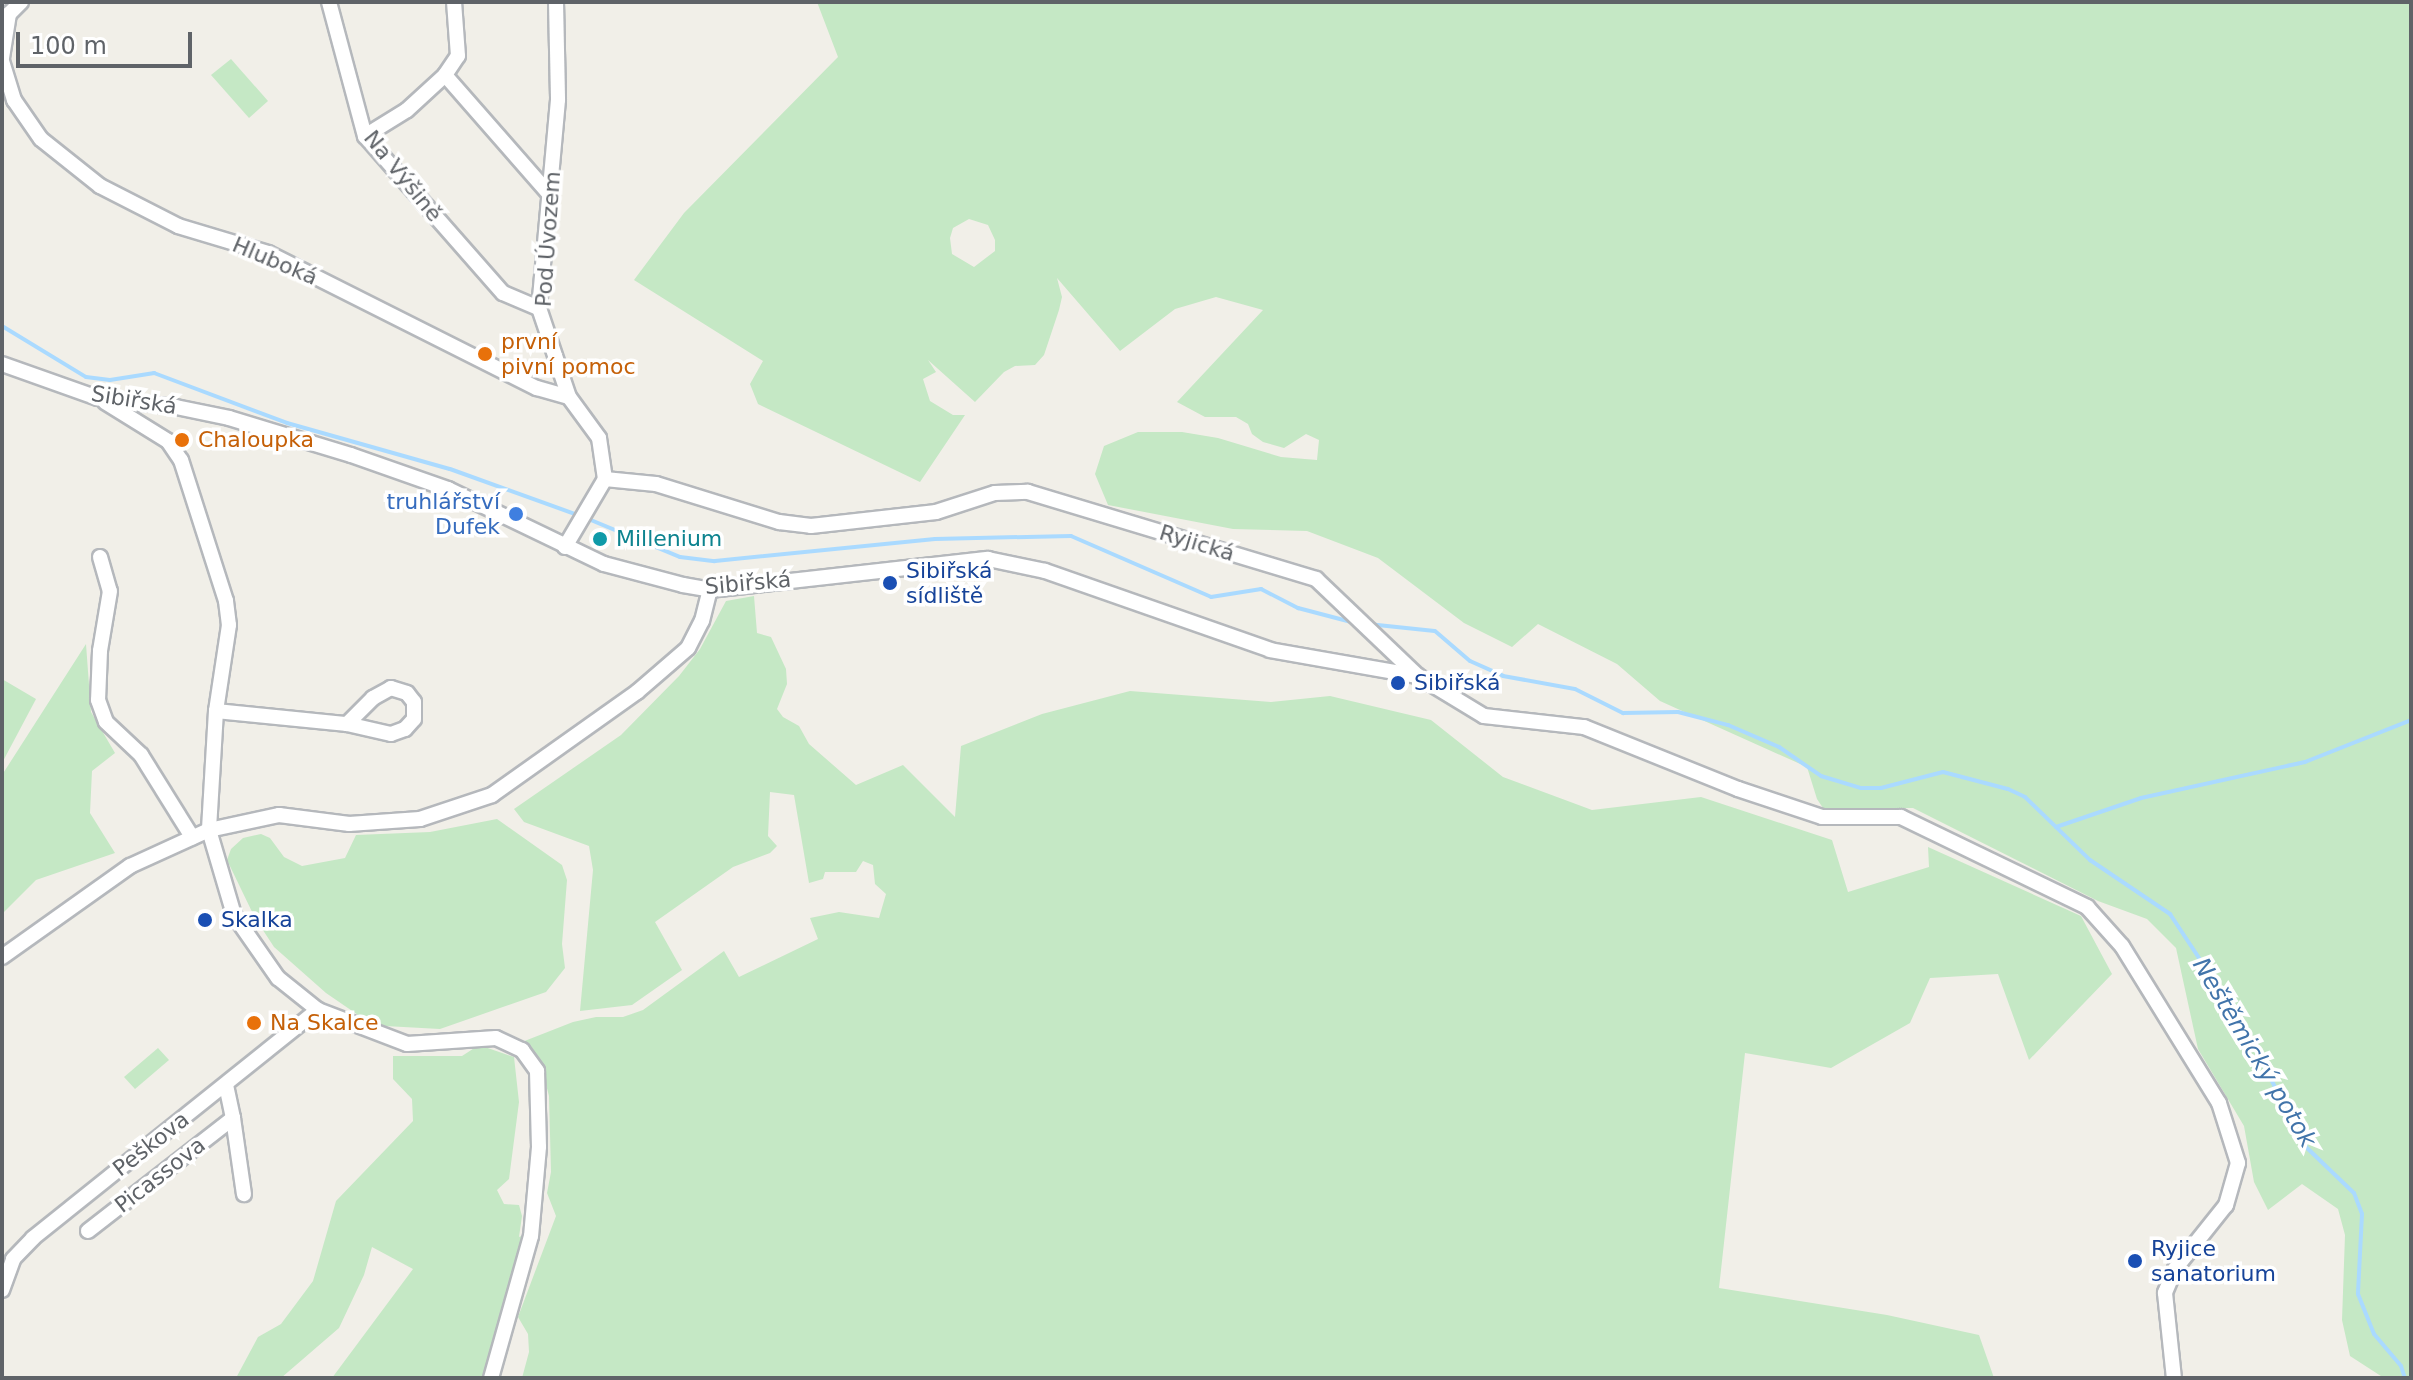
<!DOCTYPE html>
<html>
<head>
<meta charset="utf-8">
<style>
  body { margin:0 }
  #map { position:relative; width:2413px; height:1380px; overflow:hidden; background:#f1efe8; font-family:"DejaVu Sans",sans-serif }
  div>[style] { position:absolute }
  .green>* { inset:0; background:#c5e8c5 }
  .stream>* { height:4px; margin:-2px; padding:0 2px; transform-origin:2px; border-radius:2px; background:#aadaff }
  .roads { filter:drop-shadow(2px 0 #b5b8bc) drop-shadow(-2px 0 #b5b8bc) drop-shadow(0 2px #b5b8bc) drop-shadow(0 -2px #b5b8bc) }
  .minor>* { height:14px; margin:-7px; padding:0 7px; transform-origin:7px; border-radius:7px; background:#fff }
  .dots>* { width:22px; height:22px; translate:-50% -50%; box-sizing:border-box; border:4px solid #fff; border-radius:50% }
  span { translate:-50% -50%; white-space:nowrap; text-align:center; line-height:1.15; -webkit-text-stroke:7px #fff; paint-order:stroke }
  .street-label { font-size:22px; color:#5f6368 }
  .food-label { font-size:22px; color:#c56008 }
  .left { translate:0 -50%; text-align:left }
  .shop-label { font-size:22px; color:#366cbe }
  .right { translate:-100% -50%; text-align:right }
  .culture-label { font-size:22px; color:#0d838f }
  .transit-label { font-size:22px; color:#164399 }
  .water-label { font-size:24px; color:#4174aa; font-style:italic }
  .frame { position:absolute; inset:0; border:4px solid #5f6368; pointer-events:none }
  .scale { position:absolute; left:16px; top:32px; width:176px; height:36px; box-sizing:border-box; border:4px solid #5f6368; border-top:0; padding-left:10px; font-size:24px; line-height:28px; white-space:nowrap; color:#5f6368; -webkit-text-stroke:6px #fff; paint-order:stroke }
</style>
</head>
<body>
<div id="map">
  <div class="green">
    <div style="clip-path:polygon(evenodd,817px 2px,2411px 2px,2411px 1378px,2384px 1378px,2350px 1356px,2342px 1320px,2345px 1235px,2338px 1209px,2302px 1184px,2268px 1210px,2254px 1182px,2244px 1126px,2198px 1049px,2176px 948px,2147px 919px,2098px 901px,1913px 808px,1823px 808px,1817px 799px,1807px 767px,1660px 701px,1617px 664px,1538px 624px,1512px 647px,1464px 623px,1378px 558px,1307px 531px,1233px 529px,1108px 505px,1095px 474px,1104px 446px,1138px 432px,1182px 432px,1218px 438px,1281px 457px,1317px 460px,1319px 440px,1306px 434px,1284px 448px,1263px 442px,1252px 434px,1248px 424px,1236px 417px,1205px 417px,1177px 402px,1263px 310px,1216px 297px,1175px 309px,1120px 351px,1057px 278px,1062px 297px,1059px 310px,1044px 355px,1035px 365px,1015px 366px,1004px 372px,975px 402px,928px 360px,936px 372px,923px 379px,930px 401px,953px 415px,965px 415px,920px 482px,758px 404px,750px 384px,763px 361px,634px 280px,684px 213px,838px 57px,817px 2px,969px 219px,988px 225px,995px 240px,995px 251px,974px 267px,952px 254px,950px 238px,953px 228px,969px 219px)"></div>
    <div style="clip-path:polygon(231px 59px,268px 101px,249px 118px,211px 75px)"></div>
    <div style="clip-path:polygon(754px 596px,757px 633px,771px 637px,786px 669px,787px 684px,777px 709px,783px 717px,799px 726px,809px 744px,856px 785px,903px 765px,955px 817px,961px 746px,1042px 714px,1130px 691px,1271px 702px,1330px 696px,1431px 720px,1503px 777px,1592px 810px,1701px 797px,1832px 840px,1848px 892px,1929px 867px,1928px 847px,2081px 916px,2112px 974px,2029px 1060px,1998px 974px,1930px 978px,1910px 1023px,1831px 1068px,1745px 1053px,1719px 1288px,1887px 1315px,1979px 1335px,1994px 1378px,522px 1378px,529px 1352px,528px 1334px,518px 1317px,556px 1216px,547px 1193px,551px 1172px,549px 1096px,541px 1065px,522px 1042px,573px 1022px,596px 1017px,623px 1017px,643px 1010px,724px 951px,739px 977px,818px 939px,810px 918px,839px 912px,879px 918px,886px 894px,875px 884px,873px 865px,863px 861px,856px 872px,825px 872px,823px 879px,809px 883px,794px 795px,770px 792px,768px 836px,777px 846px,770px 853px,733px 867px,655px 922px,682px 970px,632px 1005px,580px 1011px,593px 870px,589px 846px,524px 822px,514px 809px,621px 735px,679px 676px,700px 649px,726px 601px)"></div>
    <div style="clip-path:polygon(86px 644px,91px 712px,115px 753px,92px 771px,90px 813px,115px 853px,36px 880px,2px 914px,2px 775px)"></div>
    <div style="clip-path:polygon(2px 679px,36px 699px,2px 763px)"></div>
    <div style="clip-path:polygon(497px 819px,562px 865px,567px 880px,562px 944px,565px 968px,546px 992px,440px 1029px,385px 1026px,361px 1017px,326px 993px,274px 947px,255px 918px,227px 860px,231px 849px,243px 838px,261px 834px,270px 838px,284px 857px,302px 866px,345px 858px,356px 835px,430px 832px)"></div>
    <div style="clip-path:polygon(479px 1045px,514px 1057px,519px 1102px,509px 1179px,497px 1190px,504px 1204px,519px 1205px,522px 1216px,519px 1237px,524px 1235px,484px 1378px,332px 1378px,413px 1269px,372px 1247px,364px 1275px,339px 1328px,281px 1378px,236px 1378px,258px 1337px,281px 1324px,313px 1281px,336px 1201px,413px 1121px,412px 1099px,393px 1079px,393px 1056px,462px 1056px)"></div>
    <div style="clip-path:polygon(158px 1048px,169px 1060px,135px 1089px,124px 1077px)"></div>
  </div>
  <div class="stream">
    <div style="left:2px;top:326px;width:98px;rotate:31.3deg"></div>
    <div style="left:86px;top:377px;width:24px;rotate:7deg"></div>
    <div style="left:110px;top:380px;width:45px;rotate:-9deg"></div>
    <div style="left:154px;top:373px;width:142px;rotate:20.6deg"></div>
    <div style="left:287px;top:423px;width:169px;rotate:15.8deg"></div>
    <div style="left:450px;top:469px;width:136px;rotate:19.8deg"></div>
    <div style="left:586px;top:518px;width:102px;rotate:22.5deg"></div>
    <div style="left:680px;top:557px;width:35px;rotate:7deg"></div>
    <div style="left:715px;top:561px;width:221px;rotate:-5.7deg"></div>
    <div style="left:935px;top:539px;width:136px;rotate:-1.3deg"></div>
    <div style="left:1071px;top:536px;width:153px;rotate:23.5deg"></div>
    <div style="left:1211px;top:597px;width:51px;rotate:-9.1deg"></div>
    <div style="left:1261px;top:589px;width:42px;rotate:27.2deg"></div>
    <div style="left:1298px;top:608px;width:59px;rotate:14.7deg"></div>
    <div style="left:1368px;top:624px;width:67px;rotate:6deg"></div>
    <div style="left:1435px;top:631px;width:46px;rotate:40.6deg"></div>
    <div style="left:1470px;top:661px;width:36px;rotate:24deg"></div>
    <div style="left:1503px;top:676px;width:73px;rotate:10.2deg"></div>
    <div style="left:1575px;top:689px;width:54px;rotate:26.6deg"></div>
    <div style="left:1623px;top:713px;width:55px;rotate:-1deg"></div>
    <div style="left:1678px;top:712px;width:52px;rotate:14.6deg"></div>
    <div style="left:1728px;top:725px;width:56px;rotate:23.3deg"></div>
    <div style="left:1779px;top:747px;width:51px;rotate:34.6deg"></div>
    <div style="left:1821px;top:776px;width:42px;rotate:16.7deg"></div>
    <div style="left:1861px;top:788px;width:20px"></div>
    <div style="left:1881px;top:788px;width:64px;rotate:-14.5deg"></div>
    <div style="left:1943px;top:772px;width:67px;rotate:14.7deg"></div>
    <div style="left:2008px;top:789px;width:19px;rotate:25deg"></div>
    <div style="left:2025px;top:797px;width:91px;rotate:44.1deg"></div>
    <div style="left:2090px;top:860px;width:97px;rotate:34deg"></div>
    <div style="left:2170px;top:914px;width:131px;rotate:56.6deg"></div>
    <div style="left:2242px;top:1023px;width:140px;rotate:62.7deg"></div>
    <div style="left:2306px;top:1147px;width:66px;rotate:43.8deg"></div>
    <div style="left:2354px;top:1193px;width:22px;rotate:69deg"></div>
    <div style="left:2362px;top:1214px;width:80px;rotate:92.9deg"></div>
    <div style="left:2358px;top:1294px;width:43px;rotate:68.2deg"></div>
    <div style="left:2374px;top:1334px;width:42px;rotate:49.8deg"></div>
    <div style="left:2401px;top:1366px;width:13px;rotate:72deg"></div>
    <div style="left:2056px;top:827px;width:90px;rotate:-18.8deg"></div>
    <div style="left:2141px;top:798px;width:168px;rotate:-12.4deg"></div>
    <div style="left:2305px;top:762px;width:114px;rotate:-21.6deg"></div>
  </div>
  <div class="roads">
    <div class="minor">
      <div style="left:329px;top:2px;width:139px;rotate:75deg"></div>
      <div style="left:365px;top:136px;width:209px;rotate:48.7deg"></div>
      <div style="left:503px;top:293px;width:39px;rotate:23deg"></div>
      <div style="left:556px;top:2px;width:98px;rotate:88.8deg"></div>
      <div style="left:558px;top:100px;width:209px;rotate:95.2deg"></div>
      <div style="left:539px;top:308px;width:94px;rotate:71.4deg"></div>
      <div style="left:569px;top:397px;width:51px;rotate:53.8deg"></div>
      <div style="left:599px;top:438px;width:41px;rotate:81.7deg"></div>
      <div style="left:605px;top:479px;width:79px;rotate:120.5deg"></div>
      <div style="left:2px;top:58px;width:45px;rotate:-81deg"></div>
      <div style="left:9px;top:14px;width:17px;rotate:-45deg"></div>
      <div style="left:2px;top:61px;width:41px;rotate:72.9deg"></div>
      <div style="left:14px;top:100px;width:47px;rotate:55.3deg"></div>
      <div style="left:41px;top:139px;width:75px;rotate:38.5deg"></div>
      <div style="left:100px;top:186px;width:88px;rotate:27.1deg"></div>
      <div style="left:178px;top:226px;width:94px;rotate:16.7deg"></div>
      <div style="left:268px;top:253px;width:301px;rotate:26.7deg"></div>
      <div style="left:537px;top:388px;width:33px;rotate:16deg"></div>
      <div style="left:445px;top:75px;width:159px;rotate:48.8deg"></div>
      <div style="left:365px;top:136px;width:49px;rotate:-31.8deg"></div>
      <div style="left:407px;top:110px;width:52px;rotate:-42.6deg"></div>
      <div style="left:445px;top:75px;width:23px;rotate:-56deg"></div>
      <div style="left:458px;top:56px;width:54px;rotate:-94.2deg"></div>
      <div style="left:2px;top:364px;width:102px;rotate:19.5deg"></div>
      <div style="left:98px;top:398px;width:79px;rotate:6.6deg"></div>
      <div style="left:176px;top:407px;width:54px;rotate:11.7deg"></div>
      <div style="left:229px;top:418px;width:127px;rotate:16.9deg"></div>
      <div style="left:351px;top:455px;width:103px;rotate:19.3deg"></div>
      <div style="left:448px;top:489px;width:173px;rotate:25.7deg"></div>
      <div style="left:604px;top:564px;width:82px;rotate:14.9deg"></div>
      <div style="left:683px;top:585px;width:27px;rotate:10deg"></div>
      <div style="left:710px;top:590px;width:280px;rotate:-6.4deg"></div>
      <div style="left:988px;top:559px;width:58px;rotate:11.9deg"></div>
      <div style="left:1045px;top:571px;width:238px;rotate:19.3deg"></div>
      <div style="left:1270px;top:650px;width:150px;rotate:10deg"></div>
      <div style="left:105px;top:402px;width:74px;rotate:31.8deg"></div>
      <div style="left:168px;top:441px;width:23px;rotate:56deg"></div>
      <div style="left:181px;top:460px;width:148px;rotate:72.3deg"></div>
      <div style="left:226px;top:601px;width:24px;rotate:83deg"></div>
      <div style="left:229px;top:625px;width:87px;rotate:98.6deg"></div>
      <div style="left:216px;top:711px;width:119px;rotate:93.4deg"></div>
      <div style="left:209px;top:830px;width:89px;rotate:73.6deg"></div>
      <div style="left:234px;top:915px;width:77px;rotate:55.1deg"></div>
      <div style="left:278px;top:978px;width:51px;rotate:38.7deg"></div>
      <div style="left:318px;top:1010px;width:95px;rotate:20.9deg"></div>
      <div style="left:407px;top:1044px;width:89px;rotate:-3.9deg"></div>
      <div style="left:496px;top:1038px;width:29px;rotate:25deg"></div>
      <div style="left:522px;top:1050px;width:26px;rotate:54deg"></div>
      <div style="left:537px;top:1071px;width:76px;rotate:88.5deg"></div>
      <div style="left:539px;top:1147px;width:89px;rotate:95.1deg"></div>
      <div style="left:531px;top:1236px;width:148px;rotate:105.7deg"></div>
      <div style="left:605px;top:479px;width:51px;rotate:5.6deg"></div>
      <div style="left:656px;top:484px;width:129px;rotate:17.2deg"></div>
      <div style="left:779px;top:522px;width:32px;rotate:7deg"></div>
      <div style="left:811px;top:526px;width:126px;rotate:-6.4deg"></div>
      <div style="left:936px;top:512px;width:62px;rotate:-17.9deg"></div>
      <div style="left:995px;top:493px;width:33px;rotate:-2deg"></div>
      <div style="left:1028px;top:492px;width:301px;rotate:16.8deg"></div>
      <div style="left:1316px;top:579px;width:141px;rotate:43.6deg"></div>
      <div style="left:1418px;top:676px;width:77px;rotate:31.2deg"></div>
      <div style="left:1484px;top:716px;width:101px;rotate:6.3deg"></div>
      <div style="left:1584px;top:727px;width:166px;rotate:21.9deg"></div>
      <div style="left:1738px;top:789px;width:89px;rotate:18.4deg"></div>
      <div style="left:1822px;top:817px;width:79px"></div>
      <div style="left:1901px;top:817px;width:207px;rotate:25.8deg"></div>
      <div style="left:2087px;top:907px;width:52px;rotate:48.1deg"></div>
      <div style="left:2122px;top:946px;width:185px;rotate:58.3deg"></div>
      <div style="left:2219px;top:1103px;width:63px;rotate:72.4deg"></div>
      <div style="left:2238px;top:1163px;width:44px;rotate:105.9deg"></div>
      <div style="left:2226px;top:1205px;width:82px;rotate:128.6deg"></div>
      <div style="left:2175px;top:1269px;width:26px;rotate:113deg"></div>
      <div style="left:2165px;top:1293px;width:85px;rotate:84deg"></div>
      <div style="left:100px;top:557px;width:35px;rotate:74deg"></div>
      <div style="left:110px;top:591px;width:61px;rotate:99.5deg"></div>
      <div style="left:100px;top:651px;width:49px;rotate:92.3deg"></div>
      <div style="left:98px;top:700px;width:23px;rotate:70deg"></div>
      <div style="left:106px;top:722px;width:48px;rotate:43.3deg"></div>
      <div style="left:141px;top:755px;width:97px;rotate:58.1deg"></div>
      <div style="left:216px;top:711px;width:132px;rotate:5.7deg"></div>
      <div style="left:347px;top:724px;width:45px;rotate:12.8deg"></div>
      <div style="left:391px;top:734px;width:15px;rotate:-20deg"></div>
      <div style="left:405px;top:729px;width:13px;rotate:-48deg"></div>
      <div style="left:414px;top:719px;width:17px;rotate:-90deg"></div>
      <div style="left:414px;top:702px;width:11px;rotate:-128deg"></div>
      <div style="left:407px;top:693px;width:17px;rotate:-163deg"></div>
      <div style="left:391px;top:688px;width:21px;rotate:151deg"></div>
      <div style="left:373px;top:698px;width:37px;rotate:135deg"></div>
      <div style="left:2px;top:957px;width:157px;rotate:-35.4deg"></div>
      <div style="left:130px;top:866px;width:87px;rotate:-24.5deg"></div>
      <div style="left:209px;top:830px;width:72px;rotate:-12.1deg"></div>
      <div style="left:279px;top:815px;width:71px;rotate:7.3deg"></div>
      <div style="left:349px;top:824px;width:71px;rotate:-4deg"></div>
      <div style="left:420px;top:819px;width:76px;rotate:-18.4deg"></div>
      <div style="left:492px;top:795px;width:178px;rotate:-35.4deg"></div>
      <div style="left:637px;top:692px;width:67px;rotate:-40.8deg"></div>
      <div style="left:688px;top:648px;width:30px;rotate:-63deg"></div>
      <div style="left:702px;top:621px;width:32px;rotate:-76deg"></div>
      <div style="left:233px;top:1118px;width:77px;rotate:81.8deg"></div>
      <div style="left:88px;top:1231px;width:184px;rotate:-37.9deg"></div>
      <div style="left:233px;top:1118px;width:34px;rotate:-102deg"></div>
      <div style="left:2px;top:1290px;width:33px;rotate:-70deg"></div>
      <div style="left:13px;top:1259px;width:29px;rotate:-46deg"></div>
      <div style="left:33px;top:1238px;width:365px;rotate:-38.7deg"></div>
    </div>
  </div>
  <div class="dots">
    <div style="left:485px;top:354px;background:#e8710a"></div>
    <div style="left:182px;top:440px;background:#e8710a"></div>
    <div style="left:516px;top:514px;background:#3f7fe0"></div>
    <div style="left:600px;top:539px;background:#0f9aa8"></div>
    <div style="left:890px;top:583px;background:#1a4fb4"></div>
    <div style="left:1398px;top:683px;background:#1a4fb4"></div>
    <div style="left:205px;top:920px;background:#1a4fb4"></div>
    <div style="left:254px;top:1023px;background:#e8710a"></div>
    <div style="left:2135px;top:1261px;background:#1a4fb4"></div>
  </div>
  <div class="street-label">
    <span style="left:403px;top:176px;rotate:51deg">Na Výšině</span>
    <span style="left:548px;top:239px;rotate:-86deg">Pod Úvozem</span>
    <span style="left:275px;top:261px;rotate:23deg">Hluboká</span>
    <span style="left:134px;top:400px;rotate:9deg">Sibiřská</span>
    <span style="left:1197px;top:543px;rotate:17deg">Ryjická</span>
    <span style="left:748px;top:583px;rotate:-5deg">Sibiřská</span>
    <span style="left:151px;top:1144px;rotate:-38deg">Peškova</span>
    <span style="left:160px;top:1175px;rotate:-38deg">Picassova</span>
  </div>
  <div class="food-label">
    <span class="left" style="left:501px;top:354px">první<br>pivní pomoc</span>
    <span class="left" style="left:198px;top:440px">Chaloupka</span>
    <span class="left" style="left:270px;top:1023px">Na Skalce</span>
  </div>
  <div class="shop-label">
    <span class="right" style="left:500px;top:514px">truhlářství<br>Dufek</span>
  </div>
  <div class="culture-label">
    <span class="left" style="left:616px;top:539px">Millenium</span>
  </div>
  <div class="transit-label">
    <span class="left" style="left:906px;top:583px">Sibiřská<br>sídliště</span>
    <span class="left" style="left:1414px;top:683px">Sibiřská</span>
    <span class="left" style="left:221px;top:920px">Skalka</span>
    <span class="left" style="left:2151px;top:1261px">Ryjice<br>sanatorium</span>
  </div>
  <div class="water-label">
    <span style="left:2254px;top:1053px;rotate:59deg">Neštěmický potok</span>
  </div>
  <div class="frame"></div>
  <div class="scale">100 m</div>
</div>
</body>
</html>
